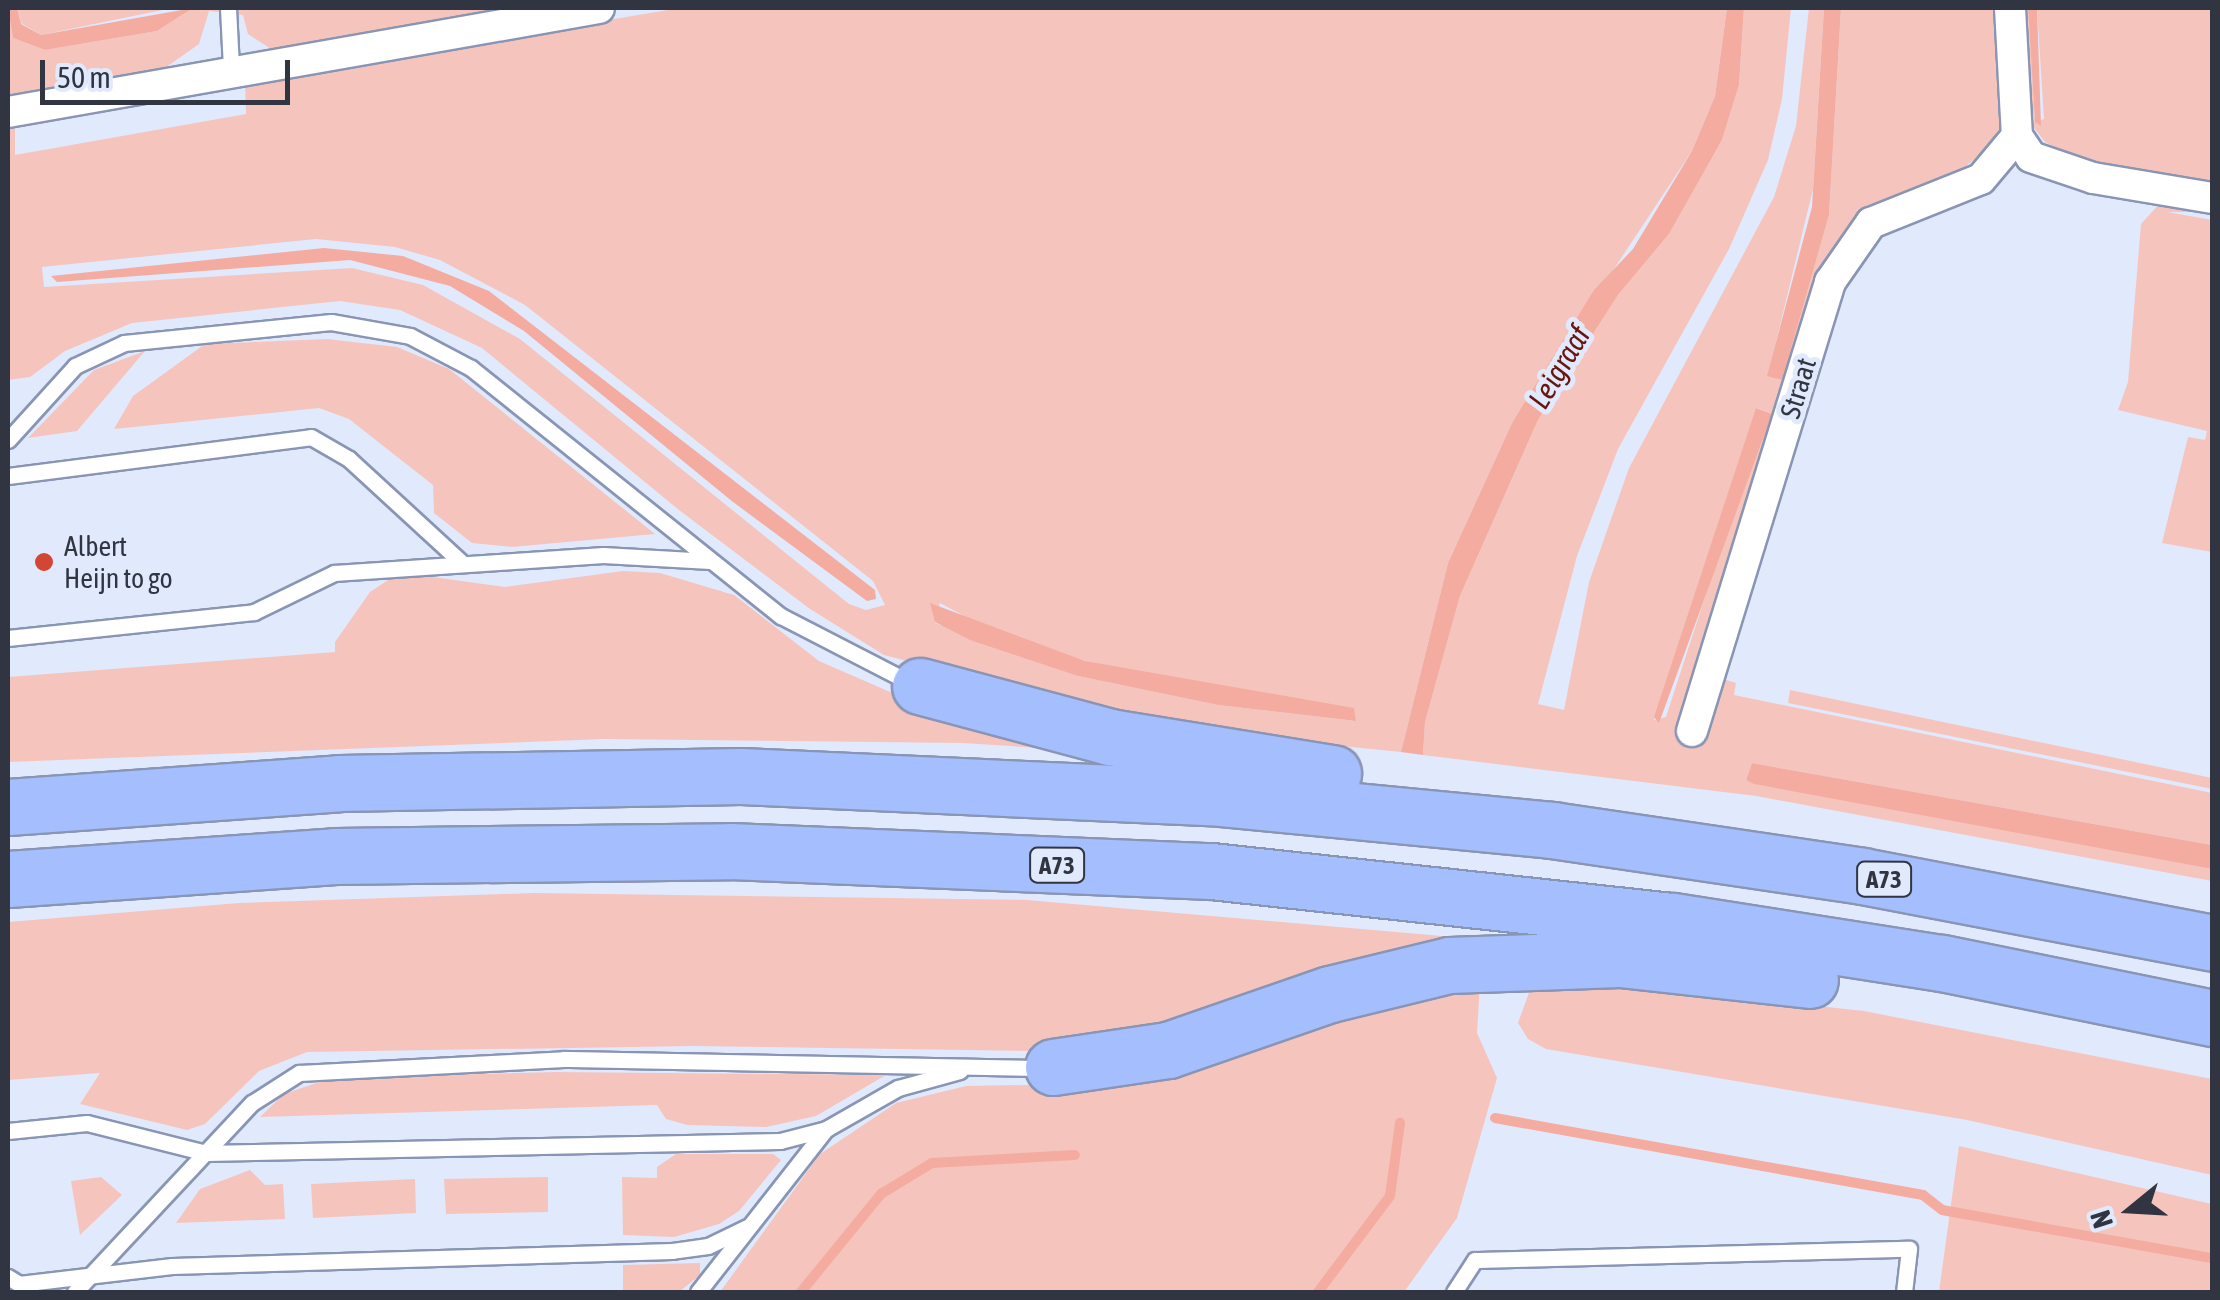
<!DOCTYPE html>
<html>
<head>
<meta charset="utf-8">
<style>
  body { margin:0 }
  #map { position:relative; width:2220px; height:1300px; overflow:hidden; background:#e1e9fd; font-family:"Asap Condensed",sans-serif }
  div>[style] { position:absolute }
  .green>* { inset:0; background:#f5c5bd }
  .water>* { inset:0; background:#f4aca0 }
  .stream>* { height:10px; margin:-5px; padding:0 5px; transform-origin:5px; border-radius:5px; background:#f4aca0 }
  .roads { filter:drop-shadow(2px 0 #8995b4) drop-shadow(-2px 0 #8995b4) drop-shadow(0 2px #8995b4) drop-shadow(0 -2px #8995b4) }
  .service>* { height:15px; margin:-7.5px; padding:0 7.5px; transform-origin:7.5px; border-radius:7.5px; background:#fff }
  .minor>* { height:30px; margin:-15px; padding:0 15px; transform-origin:15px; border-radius:15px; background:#fff }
  .motorway>* { height:55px; margin:-27.5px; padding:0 27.5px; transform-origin:27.5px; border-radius:27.5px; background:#a5befe }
  .dots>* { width:28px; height:28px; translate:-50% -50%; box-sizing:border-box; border:5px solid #e1e9fd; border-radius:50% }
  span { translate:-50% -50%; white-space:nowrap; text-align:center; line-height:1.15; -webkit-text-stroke:10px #e1e9fd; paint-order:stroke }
  .shield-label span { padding:2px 8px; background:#e1e9fd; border:2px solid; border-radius:8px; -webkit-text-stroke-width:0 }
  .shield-label { font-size:25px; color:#303541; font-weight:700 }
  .street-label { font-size:28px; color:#303541 }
  .poi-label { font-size:28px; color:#303541 }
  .left { translate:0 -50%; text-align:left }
  .water-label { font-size:30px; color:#69160e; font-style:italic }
  .frame { position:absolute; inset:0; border:10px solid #303541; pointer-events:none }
  .north { position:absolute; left:2080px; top:1160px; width:100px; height:100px; -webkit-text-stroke:8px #e1e9fd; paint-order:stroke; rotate:252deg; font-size:28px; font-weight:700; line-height:40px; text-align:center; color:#303541 }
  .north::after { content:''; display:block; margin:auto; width:35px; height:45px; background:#303541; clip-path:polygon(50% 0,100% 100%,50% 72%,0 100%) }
  .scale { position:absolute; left:40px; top:60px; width:250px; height:45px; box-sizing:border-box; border:5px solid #303541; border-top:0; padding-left:12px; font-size:30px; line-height:35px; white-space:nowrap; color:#303541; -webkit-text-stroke:8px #e1e9fd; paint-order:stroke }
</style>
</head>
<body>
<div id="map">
  <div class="green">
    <div style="clip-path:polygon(8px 8px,13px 38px,45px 50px,157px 31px,193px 8px,520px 8px,271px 49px,248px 34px,243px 15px,209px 11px,199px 44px,162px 70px,8px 96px)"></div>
    <div style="clip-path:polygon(17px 8px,172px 8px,41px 35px,21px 23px)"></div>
    <div style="clip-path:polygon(evenodd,680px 8px,1727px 8px,1715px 96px,1692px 151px,1512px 423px,1448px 563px,1401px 752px,1165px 728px,884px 655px,810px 609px,679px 510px,482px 348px,400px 310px,340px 301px,132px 323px,65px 351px,30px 377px,8px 380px,8px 125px,15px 124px,15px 155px,246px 114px,245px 81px,680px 8px,316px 239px,395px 247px,440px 260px,525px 305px,873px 581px,885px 605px,866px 610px,849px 604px,520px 339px,423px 285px,352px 268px,44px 287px,42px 267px,316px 239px,680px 8px,940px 603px,992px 631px,1085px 661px,1356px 721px,1218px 705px,1078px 676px,935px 623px,940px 603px)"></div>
    <div style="clip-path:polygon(evenodd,1744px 8px,1791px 8px,1782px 99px,1768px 160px,1729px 249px,1618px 449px,1577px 556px,1538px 704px,1564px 710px,1589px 582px,1629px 468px,1774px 197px,1796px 126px,1809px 8px,1824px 8px,1813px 189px,1768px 375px,1781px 380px,1829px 215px,1841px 8px,1996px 8px,2001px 126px,1989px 146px,1955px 176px,1877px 202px,1849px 225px,1815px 284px,1723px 679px,1736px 683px,1734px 695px,2212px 793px,2212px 845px,1752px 763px,1746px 780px,2212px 869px,2212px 881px,1756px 796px,1423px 755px,1425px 722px,1460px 596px,1538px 420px,1618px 295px,1669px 234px,1722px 140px,1739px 85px,1744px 8px,1757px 408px,1772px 414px,1734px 508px,1666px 717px,1654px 720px,1757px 408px)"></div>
    <div style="clip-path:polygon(2021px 8px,2028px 8px,2035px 122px,2044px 119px,2037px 8px,2212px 8px,2212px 186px,2085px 162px,2045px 142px,2031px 124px)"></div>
    <div style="clip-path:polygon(2161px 202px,2212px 212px,2167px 212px,2212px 220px,2212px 552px,2162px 543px,2188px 437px,2205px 440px,2207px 431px,2118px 410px,2128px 382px,2141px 224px)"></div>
    <div style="clip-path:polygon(327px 339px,397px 347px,449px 369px,655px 534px,512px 547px,472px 543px,434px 513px,433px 485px,349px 419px,319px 408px,114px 429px,133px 396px,205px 344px)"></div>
    <div style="clip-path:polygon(145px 351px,77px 431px,28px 438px,94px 370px)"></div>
    <div style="clip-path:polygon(623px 571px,660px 573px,734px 595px,819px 661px,913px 702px,1102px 752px,963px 743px,604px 739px,8px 762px,8px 677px,335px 652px,335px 642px,370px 592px,391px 578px,425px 576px,505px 587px)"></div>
    <div style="clip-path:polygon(1790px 690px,2212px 778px,2212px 789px,1788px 703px)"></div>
    <div style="clip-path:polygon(534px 893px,1027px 900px,1465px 938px,1183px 1030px,1040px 1051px,693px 1046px,307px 1052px,259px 1071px,205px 1124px,187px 1130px,80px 1104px,100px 1073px,8px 1080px,8px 922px,239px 903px)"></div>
    <div style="clip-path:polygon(1535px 976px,1864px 1011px,2212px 1079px,2212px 1175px,1967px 1120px,1546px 1049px,1528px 1039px,1518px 1023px)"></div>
    <div style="clip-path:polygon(1480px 982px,1477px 1033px,1497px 1078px,1457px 1218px,1404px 1292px,720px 1292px,820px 1154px,896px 1103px,966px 1086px,1083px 1084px)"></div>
    <div style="clip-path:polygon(557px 1072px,886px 1075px,816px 1116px,766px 1127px,687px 1125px,666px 1119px,657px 1105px,260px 1117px,284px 1094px,331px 1078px)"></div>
    <div style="clip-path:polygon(1959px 1146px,2212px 1204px,2212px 1292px,1939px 1292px)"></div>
    <div style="clip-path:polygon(676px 1154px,773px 1154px,781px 1160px,739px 1211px,719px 1224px,674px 1237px,623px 1235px,622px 1177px,657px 1178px,657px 1167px)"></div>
    <div style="clip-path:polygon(250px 1170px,265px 1185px,283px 1184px,285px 1219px,176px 1223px,200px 1189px)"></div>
    <div style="clip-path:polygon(101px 1177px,122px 1195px,80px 1235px,71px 1181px)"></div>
    <div style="clip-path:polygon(548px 1177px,548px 1212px,446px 1214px,444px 1179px)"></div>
    <div style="clip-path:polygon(415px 1179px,416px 1213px,313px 1218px,311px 1184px)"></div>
    <div style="clip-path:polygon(700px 1263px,700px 1275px,679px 1292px,623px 1292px,623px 1265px)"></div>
  </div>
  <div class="water">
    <div style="clip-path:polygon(8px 8px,17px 8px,21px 24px,41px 35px,193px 8px,157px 31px,45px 50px,13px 38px)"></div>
    <div style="clip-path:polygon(1727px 8px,1744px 8px,1739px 85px,1722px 140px,1669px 234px,1618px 295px,1538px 420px,1460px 596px,1425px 722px,1423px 755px,1401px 752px,1448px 563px,1512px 423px,1594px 290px,1633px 249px,1692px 151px,1715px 96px)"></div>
    <div style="clip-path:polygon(1824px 8px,1841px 8px,1829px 215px,1782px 380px,1767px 376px,1812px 207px)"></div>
    <div style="clip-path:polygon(2028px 8px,2037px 8px,2041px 126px,2035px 122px)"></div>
    <div style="clip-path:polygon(324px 248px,403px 256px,489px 291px,875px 590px,876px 599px,867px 601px,733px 502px,524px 331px,450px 286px,350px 260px,57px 282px,51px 276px)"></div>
    <div style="clip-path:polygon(1756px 408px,1772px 414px,1659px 723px,1654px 717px)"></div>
    <div style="clip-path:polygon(930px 603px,1085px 661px,1354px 708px,1356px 721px,1218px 705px,1078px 676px,970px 640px,935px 622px)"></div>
    <div style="clip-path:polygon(1752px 763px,2212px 845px,2212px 869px,1754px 784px,1746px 780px)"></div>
  </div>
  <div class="stream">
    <div style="left:1495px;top:1118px;width:435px;rotate:10.2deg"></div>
    <div style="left:1923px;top:1195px;width:24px;rotate:38deg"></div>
    <div style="left:1942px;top:1210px;width:274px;rotate:10.1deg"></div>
    <div style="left:801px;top:1292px;width:127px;rotate:-50.8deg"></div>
    <div style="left:881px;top:1194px;width:60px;rotate:-31.3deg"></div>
    <div style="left:932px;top:1163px;width:143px;rotate:-3.2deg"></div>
    <div style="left:1318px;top:1292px;width:120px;rotate:-53.1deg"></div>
    <div style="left:1390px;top:1196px;width:74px;rotate:-82.2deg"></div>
  </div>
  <div class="roads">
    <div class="service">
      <div style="left:228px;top:8px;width:60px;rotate:87.1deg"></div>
      <div style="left:8px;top:440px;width:100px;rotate:-47.8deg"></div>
      <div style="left:75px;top:366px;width:54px;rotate:-25.1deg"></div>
      <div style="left:124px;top:343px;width:208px;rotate:-5.8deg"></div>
      <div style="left:331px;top:322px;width:80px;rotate:10deg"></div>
      <div style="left:410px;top:336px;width:69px;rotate:27.7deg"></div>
      <div style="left:471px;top:368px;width:397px;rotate:38.7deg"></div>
      <div style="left:781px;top:616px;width:146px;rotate:27.3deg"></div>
      <div style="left:8px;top:476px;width:305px;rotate:-7.3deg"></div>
      <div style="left:311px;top:437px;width:44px;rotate:30.1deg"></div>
      <div style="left:349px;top:459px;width:155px;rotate:42.6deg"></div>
      <div style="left:8px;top:638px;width:247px;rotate:-6deg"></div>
      <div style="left:254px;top:612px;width:89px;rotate:-26deg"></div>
      <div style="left:334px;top:573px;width:270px;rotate:-3.8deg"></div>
      <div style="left:603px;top:555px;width:107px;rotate:3.2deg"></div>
      <div style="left:8px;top:1131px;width:79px;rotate:-5.8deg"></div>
      <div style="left:87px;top:1123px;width:123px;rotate:14.1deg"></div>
      <div style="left:206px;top:1153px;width:574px;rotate:-1.2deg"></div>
      <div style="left:780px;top:1141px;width:48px;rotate:-14.6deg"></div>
      <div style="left:8px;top:1277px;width:13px;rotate:32deg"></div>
      <div style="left:19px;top:1284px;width:154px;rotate:-6.7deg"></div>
      <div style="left:172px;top:1266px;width:500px;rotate:-1.72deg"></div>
      <div style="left:672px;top:1251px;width:36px;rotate:-8deg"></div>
      <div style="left:708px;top:1246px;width:43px;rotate:-26deg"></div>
      <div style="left:75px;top:1292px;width:259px;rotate:-46.9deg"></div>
      <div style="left:252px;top:1103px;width:56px;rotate:-32.6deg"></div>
      <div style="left:299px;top:1073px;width:265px;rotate:-3deg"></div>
      <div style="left:564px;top:1059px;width:479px;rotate:1.1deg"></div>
      <div style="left:698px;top:1292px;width:207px;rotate:-51.9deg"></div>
      <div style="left:826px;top:1129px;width:83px;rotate:-29.7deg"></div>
      <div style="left:898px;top:1088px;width:64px;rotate:-15.3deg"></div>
      <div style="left:1454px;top:1292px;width:38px;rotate:-57deg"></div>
      <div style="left:1475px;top:1260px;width:434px;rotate:-1.5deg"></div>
      <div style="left:1909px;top:1249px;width:43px;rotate:96.6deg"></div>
    </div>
    <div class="minor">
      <div style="left:2010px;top:8px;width:128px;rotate:86.9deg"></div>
      <div style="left:2017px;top:136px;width:25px;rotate:56deg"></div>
      <div style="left:2031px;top:157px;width:65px;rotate:18.7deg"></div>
      <div style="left:2093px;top:178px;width:121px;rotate:9.5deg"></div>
      <div style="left:8px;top:112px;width:600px;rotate:-9.98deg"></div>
      <div style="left:1692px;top:731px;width:470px;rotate:-72.9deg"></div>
      <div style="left:1830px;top:282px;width:72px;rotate:-55.2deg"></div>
      <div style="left:1871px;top:223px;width:118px;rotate:-21.8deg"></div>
      <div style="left:1981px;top:179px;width:56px;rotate:-50.1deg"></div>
    </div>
    <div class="motorway">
      <div style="left:920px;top:686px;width:197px;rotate:15deg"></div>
      <div style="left:1110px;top:737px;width:226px;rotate:9.2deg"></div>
      <div style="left:8px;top:807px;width:332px;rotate:-4.1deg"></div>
      <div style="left:339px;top:783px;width:402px;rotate:-1deg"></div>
      <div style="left:741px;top:776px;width:469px;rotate:2.6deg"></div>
      <div style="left:1210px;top:797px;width:344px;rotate:5.5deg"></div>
      <div style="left:1552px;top:830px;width:313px;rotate:8.4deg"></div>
      <div style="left:1862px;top:876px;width:356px;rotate:10.8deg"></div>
      <div style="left:8px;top:879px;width:328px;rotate:-4deg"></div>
      <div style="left:335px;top:856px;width:395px;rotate:-0.7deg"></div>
      <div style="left:730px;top:851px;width:481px;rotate:2.4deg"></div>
      <div style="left:1211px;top:871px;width:465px;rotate:6.2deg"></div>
      <div style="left:1673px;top:921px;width:272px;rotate:8.9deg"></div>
      <div style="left:1942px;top:963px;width:276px;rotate:11.5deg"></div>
      <div style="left:1053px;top:1067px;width:116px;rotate:-8.4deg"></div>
      <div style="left:1168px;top:1050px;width:171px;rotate:-19.1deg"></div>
      <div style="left:1330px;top:994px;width:122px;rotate:-13.7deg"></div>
      <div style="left:1449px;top:965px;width:171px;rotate:-2deg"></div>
      <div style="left:1620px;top:959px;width:191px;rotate:6.3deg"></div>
    </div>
  </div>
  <div class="dots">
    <div style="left:44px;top:562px;background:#d34636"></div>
  </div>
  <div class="shield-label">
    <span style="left:1057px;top:865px">A73</span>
    <span style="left:1884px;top:879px">A73</span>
  </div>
  <div class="street-label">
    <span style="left:1798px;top:388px;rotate:-73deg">Straat</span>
  </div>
  <div class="poi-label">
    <span class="left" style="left:64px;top:562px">Albert<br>Heijn to go</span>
  </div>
  <div class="water-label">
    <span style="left:1559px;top:367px;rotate:-59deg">Leigraaf</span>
  </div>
  <div class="frame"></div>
  <div class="north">N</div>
  <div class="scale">50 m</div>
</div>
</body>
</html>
